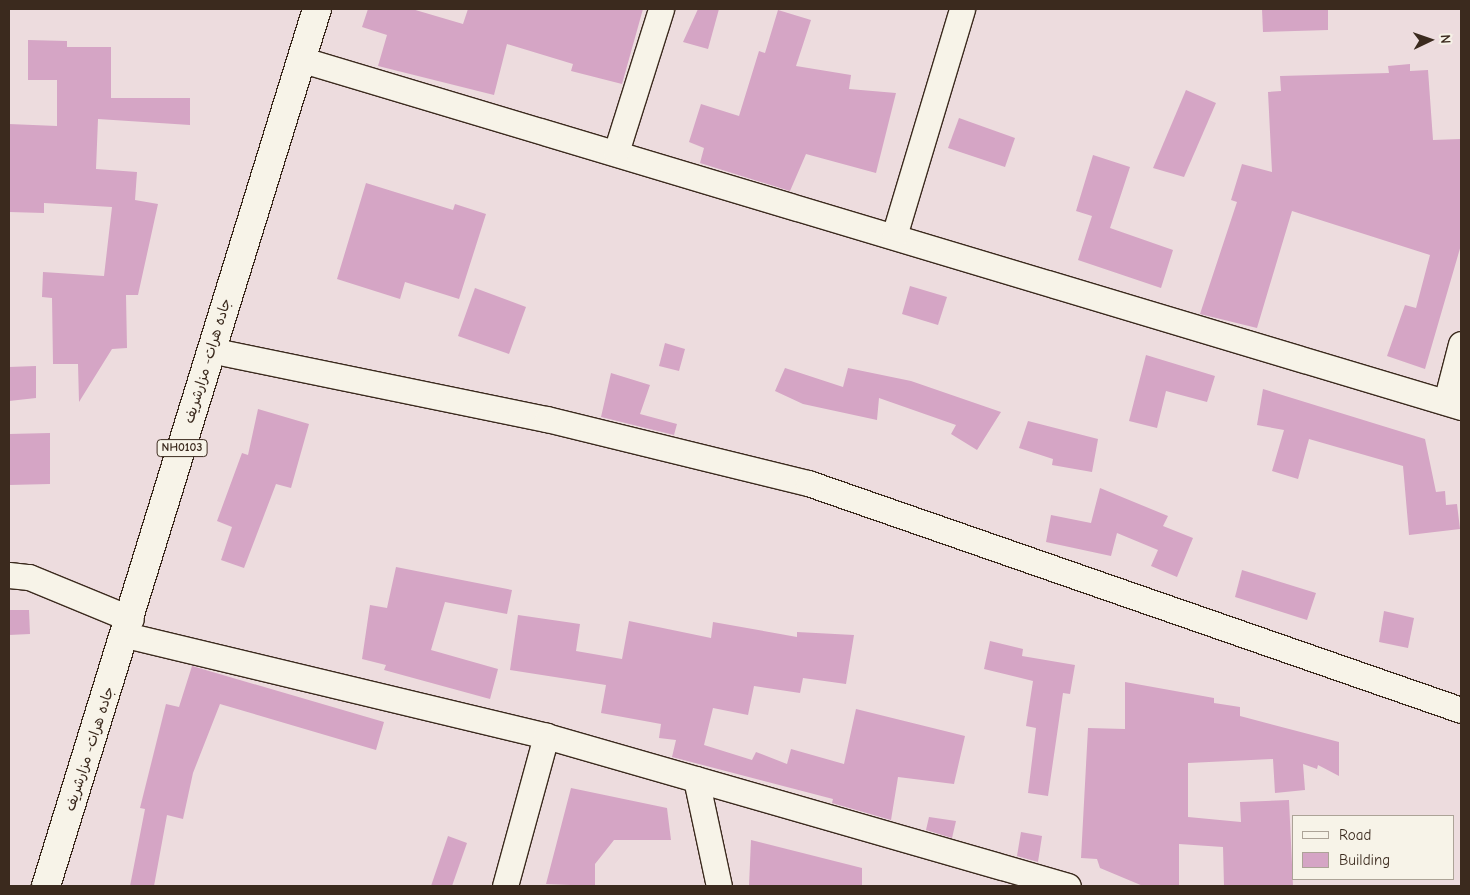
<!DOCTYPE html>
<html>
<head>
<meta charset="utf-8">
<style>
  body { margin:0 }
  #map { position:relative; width:1470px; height:895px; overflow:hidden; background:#eddcde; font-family:"Comic Neue","Playpen Sans Arabic",sans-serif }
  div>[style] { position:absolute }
  .building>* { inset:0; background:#d5a5c5 }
  .roads { filter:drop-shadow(1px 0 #3b2a1e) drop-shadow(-1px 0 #3b2a1e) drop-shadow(0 1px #3b2a1e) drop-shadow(0 -1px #3b2a1e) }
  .minor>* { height:25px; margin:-12.5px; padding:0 12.5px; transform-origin:12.5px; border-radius:12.5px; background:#f7f3e8 }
  .trunk>* { height:28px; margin:-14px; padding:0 14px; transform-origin:14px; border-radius:14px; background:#f7f3e8 }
  span { translate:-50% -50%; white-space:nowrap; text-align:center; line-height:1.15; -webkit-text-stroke:5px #f7f3e8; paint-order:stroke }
  .shield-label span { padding:1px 4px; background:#f7f3e8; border:1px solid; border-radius:4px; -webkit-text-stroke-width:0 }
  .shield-label { font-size:12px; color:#3b2a1e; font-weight:700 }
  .street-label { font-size:14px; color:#3b2a1e }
  .frame { position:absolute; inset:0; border:10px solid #3b2a1e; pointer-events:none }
  .legend { position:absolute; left:1292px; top:815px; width:162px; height:65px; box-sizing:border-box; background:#f7f3e8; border:1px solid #aca397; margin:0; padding:6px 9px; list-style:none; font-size:15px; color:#3b2a1e }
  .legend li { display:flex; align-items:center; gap:10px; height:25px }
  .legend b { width:25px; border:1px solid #aca397 }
  .north { position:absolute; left:1405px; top:15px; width:50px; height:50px; -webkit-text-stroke:4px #f7f3e8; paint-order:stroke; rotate:87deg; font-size:14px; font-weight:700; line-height:20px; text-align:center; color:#3b2a1e }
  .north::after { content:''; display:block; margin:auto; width:18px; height:22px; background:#3b2a1e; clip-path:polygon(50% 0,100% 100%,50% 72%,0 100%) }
</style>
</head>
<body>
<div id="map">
  <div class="building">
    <div style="clip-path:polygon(368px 9px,412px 9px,463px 24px,468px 9px,643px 9px,622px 84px,571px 71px,573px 64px,507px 44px,494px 95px,378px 66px,387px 35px,362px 27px)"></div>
    <div style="clip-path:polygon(698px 9px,719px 9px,708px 49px,683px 42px)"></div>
    <div style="clip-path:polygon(1262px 9px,1328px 9px,1328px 30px,1263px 32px)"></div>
    <div style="clip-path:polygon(778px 10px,811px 20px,796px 66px,851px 75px,849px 89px,896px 93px,876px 173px,806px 154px,790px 191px,700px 163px,704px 148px,689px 142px,701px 104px,739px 116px,759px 51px,765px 53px)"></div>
    <div style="clip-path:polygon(28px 40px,67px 41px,67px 47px,111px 47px,111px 98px,190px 98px,190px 125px,98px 119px,96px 169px,137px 172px,135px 200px,158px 204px,138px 295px,126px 295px,127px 348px,112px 349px,79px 402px,78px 364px,53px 364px,52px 298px,42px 297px,43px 272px,104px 276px,112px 207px,44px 203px,44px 213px,9px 212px,9px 124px,57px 126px,57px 80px,28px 80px)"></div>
    <div style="clip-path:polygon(1410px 64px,1410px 71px,1428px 70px,1433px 140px,1461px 139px,1461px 245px,1425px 369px,1387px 356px,1405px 305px,1416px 308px,1430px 255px,1292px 211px,1257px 328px,1200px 314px,1237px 202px,1231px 200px,1242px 164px,1272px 172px,1268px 92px,1281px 91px,1280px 76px,1389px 73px,1388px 66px)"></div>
    <div style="clip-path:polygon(1186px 90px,1216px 103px,1184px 177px,1153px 168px)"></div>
    <div style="clip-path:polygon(959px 118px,1015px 138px,1005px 167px,948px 148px)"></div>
    <div style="clip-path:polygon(1093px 155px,1130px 167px,1110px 228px,1173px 250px,1161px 288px,1078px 260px,1092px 216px,1076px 211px)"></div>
    <div style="clip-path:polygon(366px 183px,453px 210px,455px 204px,486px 214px,459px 299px,405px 282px,400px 299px,337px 279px)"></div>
    <div style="clip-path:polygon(910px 286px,947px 297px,938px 325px,902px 314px)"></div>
    <div style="clip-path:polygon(475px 288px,526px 307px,509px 354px,458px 336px)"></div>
    <div style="clip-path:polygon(665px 343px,685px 349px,679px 371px,659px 366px)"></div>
    <div style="clip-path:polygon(1146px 355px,1215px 376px,1207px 402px,1166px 391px,1157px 428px,1129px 421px)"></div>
    <div style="clip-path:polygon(36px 366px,36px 398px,9px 401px,9px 367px)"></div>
    <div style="clip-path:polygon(785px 368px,843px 387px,848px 368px,911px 381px,1001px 412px,977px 450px,951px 434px,956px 425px,879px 398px,877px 420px,803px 404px,775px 391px)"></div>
    <div style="clip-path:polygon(611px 373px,650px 385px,640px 414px,677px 424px,674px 435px,601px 417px)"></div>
    <div style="clip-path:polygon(1263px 389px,1425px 439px,1436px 492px,1445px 491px,1446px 505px,1457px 504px,1460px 529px,1409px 535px,1403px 466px,1309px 439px,1298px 479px,1272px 471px,1284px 430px,1257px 425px)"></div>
    <div style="clip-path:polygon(258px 409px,309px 424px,291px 488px,276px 484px,244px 568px,221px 560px,232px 527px,217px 521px,242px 453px,248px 455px)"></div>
    <div style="clip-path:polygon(1028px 421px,1098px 439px,1092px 472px,1052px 465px,1053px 459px,1019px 448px)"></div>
    <div style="clip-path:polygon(50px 433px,50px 484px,9px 485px,9px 434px)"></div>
    <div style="clip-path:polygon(1100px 488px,1168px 516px,1163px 526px,1193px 538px,1177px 577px,1151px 566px,1158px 550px,1117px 533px,1111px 556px,1046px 542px,1051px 515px,1091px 523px)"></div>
    <div style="clip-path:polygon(396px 567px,512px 590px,507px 614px,445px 602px,431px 650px,498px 669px,490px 699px,384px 670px,386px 665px,362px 659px,370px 605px,387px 608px)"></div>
    <div style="clip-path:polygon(1242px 570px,1316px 593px,1307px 620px,1235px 597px)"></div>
    <div style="clip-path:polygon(9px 610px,29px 610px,30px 634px,9px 635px)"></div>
    <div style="clip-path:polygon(1384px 611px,1414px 618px,1408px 648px,1379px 642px)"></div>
    <div style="clip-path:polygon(518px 615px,580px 624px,576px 651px,622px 659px,629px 621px,711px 638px,713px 622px,797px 637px,797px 632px,854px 635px,846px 684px,803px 678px,800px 693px,754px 686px,748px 715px,713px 708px,704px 745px,752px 760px,756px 752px,787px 764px,791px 749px,844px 764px,856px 709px,965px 736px,954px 784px,898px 777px,891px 820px,832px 803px,833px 799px,672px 757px,676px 740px,659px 738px,661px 724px,601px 713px,606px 685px,510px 670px)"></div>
    <div style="clip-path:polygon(990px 641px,1023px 649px,1022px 656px,1075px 665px,1070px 694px,1063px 693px,1048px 796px,1028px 793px,1036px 728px,1026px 726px,1033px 681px,984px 669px)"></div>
    <div style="clip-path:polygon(192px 666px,384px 722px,376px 750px,220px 704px,193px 773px,183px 819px,167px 815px,154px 886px,130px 886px,145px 809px,140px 808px,166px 704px,179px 707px)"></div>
    <div style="clip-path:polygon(1125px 682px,1214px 698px,1214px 703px,1240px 707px,1240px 716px,1339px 742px,1339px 776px,1318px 765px,1317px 769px,1303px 764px,1305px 790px,1275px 793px,1273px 759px,1188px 763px,1188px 817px,1241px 822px,1240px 802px,1289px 800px,1293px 886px,1224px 886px,1223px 847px,1179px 844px,1179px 886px,1143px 886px,1100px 868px,1097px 859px,1081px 858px,1088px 728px,1125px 729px)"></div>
    <div style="clip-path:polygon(571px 788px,667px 808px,671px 840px,614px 840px,595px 864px,595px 886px,546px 884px)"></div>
    <div style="clip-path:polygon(929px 817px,956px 821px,952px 838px,926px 830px)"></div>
    <div style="clip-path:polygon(1021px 832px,1042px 836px,1038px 862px,1017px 856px)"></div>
    <div style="clip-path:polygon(448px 836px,467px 843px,452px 886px,431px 886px)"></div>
    <div style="clip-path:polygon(751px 840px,862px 868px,862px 886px,749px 886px)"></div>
  </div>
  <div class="roads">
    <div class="minor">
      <div style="left:303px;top:60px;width:1209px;rotate:16.68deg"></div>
      <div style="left:616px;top:152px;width:150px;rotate:-72.5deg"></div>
      <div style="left:894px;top:236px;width:237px;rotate:-73.3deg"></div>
      <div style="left:210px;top:350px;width:344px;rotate:11.6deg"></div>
      <div style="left:547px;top:419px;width:269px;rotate:13.8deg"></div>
      <div style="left:808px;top:483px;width:691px;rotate:19.17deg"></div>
      <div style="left:1446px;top:402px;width:60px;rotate:-75.5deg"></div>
      <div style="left:9px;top:575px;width:20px;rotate:6deg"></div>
      <div style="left:29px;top:577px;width:110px;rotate:22.4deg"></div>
      <div style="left:126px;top:635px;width:432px;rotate:13.5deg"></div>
      <div style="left:546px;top:736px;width:543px;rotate:16.03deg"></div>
      <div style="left:696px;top:779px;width:109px;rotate:77.9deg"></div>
      <div style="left:505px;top:886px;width:156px;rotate:-74.7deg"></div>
    </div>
    <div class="trunk">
      <div style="left:46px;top:886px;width:918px;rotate:-72.83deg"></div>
    </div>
  </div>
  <div class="shield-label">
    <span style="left:182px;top:448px">NH0103</span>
  </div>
  <div class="street-label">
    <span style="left:208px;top:361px;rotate:-73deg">جاده هرات- مزارشریف</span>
    <span style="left:90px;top:749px;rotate:-72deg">جاده هرات- مزارشریف</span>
  </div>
  <div class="frame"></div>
  <ul class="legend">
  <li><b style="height:6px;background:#f7f3e8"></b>Road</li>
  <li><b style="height:14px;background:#d5a5c5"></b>Building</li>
  </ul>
  <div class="north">N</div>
</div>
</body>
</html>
